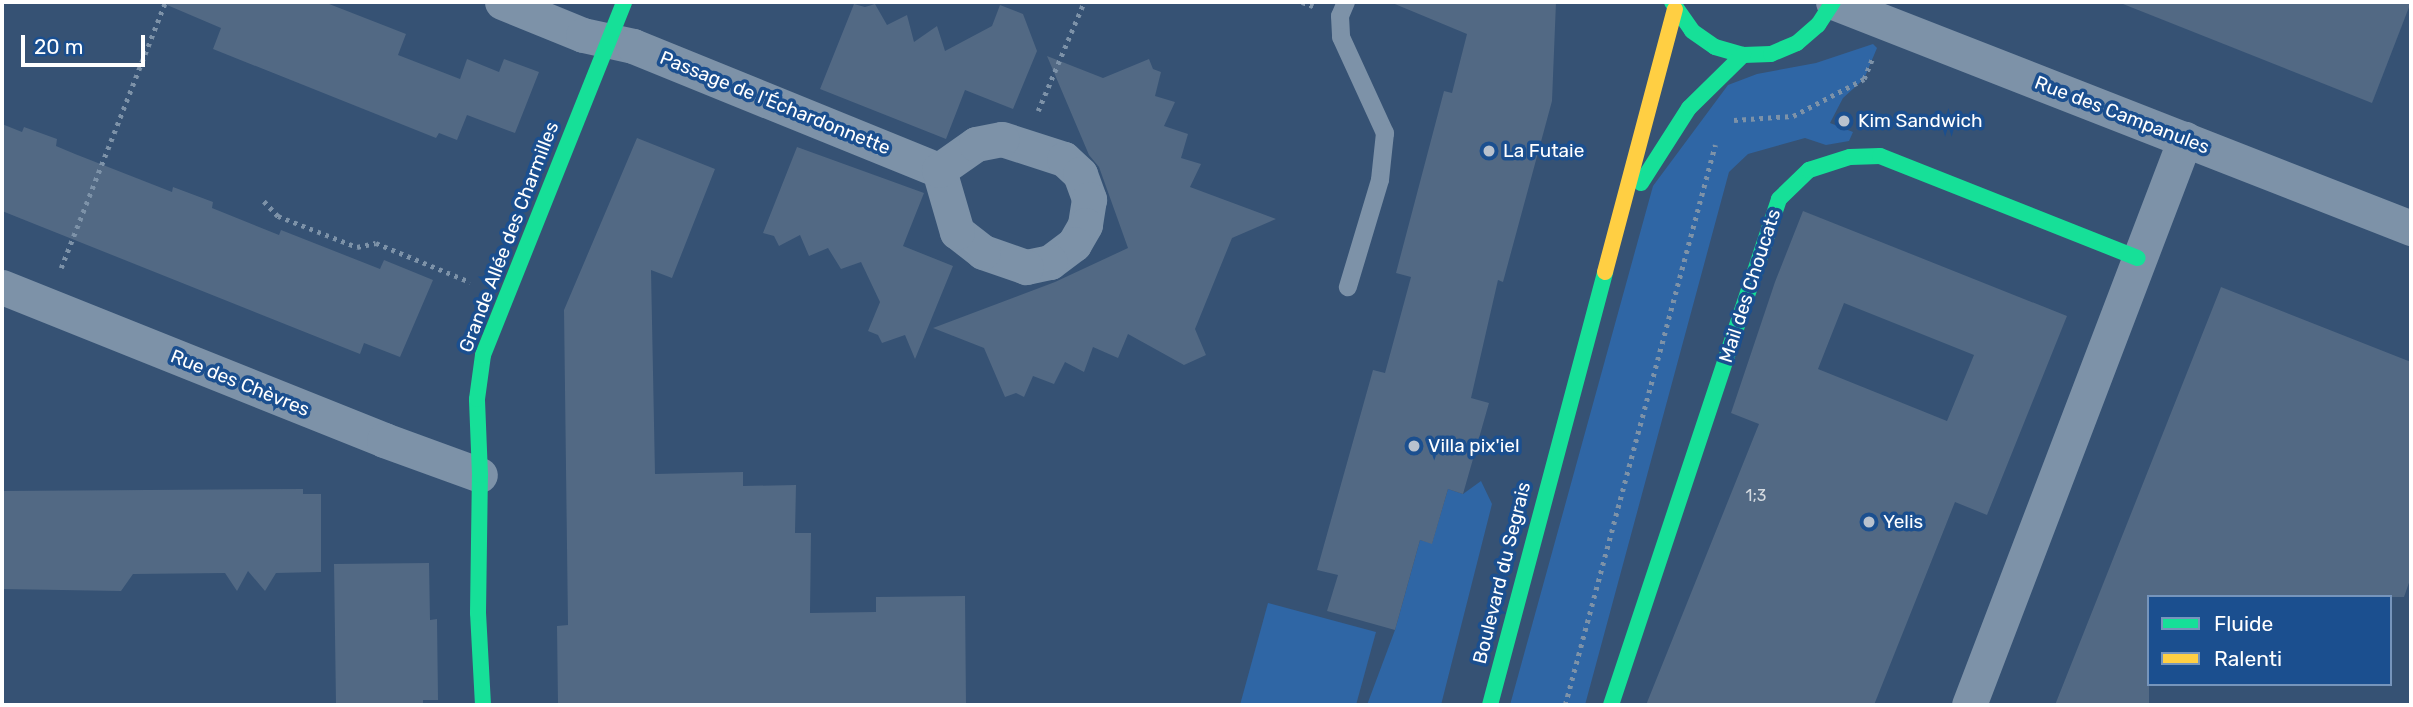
<!DOCTYPE html>
<html>
<head>
<meta charset="utf-8">
<style>
  body { margin:0 }
  #map { position:relative; width:2413px; height:707px; overflow:hidden; background:#365274; font-family:Rubik,sans-serif }
  div>[style] { position:absolute }
  .green>* { inset:0; background:#2f66a5 }
  .building>* { inset:0; background:#526984 }
  .path>* { height:4.5px; margin-top:-2.25px; transform-origin:0; background:repeating-linear-gradient(90deg,#7d92a8 0 3.5px,transparent 0 8.5px) }
  .lane>* { height:18px; margin:-9px; padding:0 9px; transform-origin:9px; border-radius:9px; background:#7d92a8 }
  .street>* { height:35px; margin:-17.5px; padding:0 17.5px; transform-origin:17.5px; border-radius:17.5px; background:#7d92a8 }
  .fast>* { height:16px; margin:-8px; padding:0 8px; transform-origin:8px; border-radius:8px; background:#16e098 }
  .slow>* { height:16px; margin:-8px; padding:0 8px; transform-origin:8px; border-radius:8px; background:#ffcf43 }
  .dots>* { width:19px; height:19px; translate:-50% -50%; box-sizing:border-box; border:4px solid #1b4f8f; border-radius:50% }
  span { translate:-50% -50%; white-space:nowrap; text-align:center; line-height:1.15; -webkit-text-stroke:7px #1b4f8f; paint-order:stroke }
  .number-label { font-size:16px; color:#d4dae0 }
  .number-label span { -webkit-text-stroke-width:0 }
  .street-label { font-size:19px; color:#fff }
  .poi-label { font-size:19px; color:#fff }
  .left { translate:0 -50%; text-align:left }
  .frame { position:absolute; inset:0; border:4px solid #fff; pointer-events:none }
  .legend { position:absolute; left:2147px; top:595px; width:245px; height:91px; box-sizing:border-box; background:#1b4f8f; border:2px solid #7695bc; margin:0; padding:9px 12px; list-style:none; font-size:21px; color:#fff }
  .legend li { display:flex; align-items:center; gap:14px; height:35px }
  .legend b { width:35px; border:2px solid #7695bc }
  .scale { position:absolute; left:21px; top:35px; width:124px; height:32px; box-sizing:border-box; border:4px solid #fff; border-top:0; padding-left:9px; font-size:21px; line-height:24px; white-space:nowrap; color:#fff; -webkit-text-stroke:5px #1b4f8f; paint-order:stroke }
</style>
</head>
<body>
<div id="map">
  <div class="green">
    <div style="clip-path:polygon(1873px 44px,1877px 48px,1864px 79px,1843px 98px,1830px 123px,1853px 132px,1849px 141px,1826px 145px,1805px 138px,1748px 154px,1729px 172px,1585px 705px,1510px 705px,1653px 186px,1728px 85px,1757px 74px,1816px 63px)"></div>
    <div style="clip-path:polygon(1481px 481px,1492px 504px,1441px 705px,1367px 705px,1395px 630px,1420px 540px,1432px 543px,1448px 489px,1463px 494px)"></div>
    <div style="clip-path:polygon(1268px 603px,1376px 632px,1356px 705px,1240px 705px)"></div>
  </div>
  <div class="building">
    <div style="clip-path:polygon(160px 2px,324px 2px,406px 34px,398px 55px,460px 79px,467px 59px,499px 72px,504px 59px,539px 72px,515px 133px,467px 115px,457px 140px,439px 133px,436px 138px,213px 49px,221px 28px)"></div>
    <div style="clip-path:polygon(1390px 2px,1556px 2px,1552px 101px,1503px 282px,1498px 280px,1471px 398px,1489px 403px,1463px 494px,1448px 489px,1432px 544px,1420px 540px,1395px 630px,1327px 611px,1338px 575px,1317px 570px,1373px 370px,1385px 373px,1411px 277px,1396px 273px,1444px 91px,1452px 93px,1467px 34px)"></div>
    <div style="clip-path:polygon(2118px 2px,2411px 2px,2372px 103px)"></div>
    <div style="clip-path:polygon(854px 4px,865px 7px,875px 4px,887px 25px,907px 15px,914px 42px,937px 26px,945px 51px,992px 26px,1000px 5px,1023px 14px,1037px 51px,1013px 109px,965px 90px,946px 139px,820px 89px)"></div>
    <div style="clip-path:polygon(1047px 56px,1103px 78px,1149px 59px,1153px 69px,1161px 72px,1155px 96px,1175px 102px,1164px 126px,1188px 134px,1181px 158px,1201px 164px,1190px 187px,1276px 219px,1232px 238px,1195px 329px,1206px 355px,1184px 365px,1128px 334px,1118px 358px,1093px 347px,1084px 372px,1065px 362px,1054px 384px,1033px 376px,1024px 397px,1016px 393px,1005px 397px,984px 348px,933px 328px,1055px 282px,1128px 248px,1099px 167px,1089px 155px)"></div>
    <div style="clip-path:polygon(2px 124px,22px 132px,24px 127px,57px 139px,56px 146px,75px 154px,172px 192px,173px 187px,213px 202px,212px 208px,279px 235px,281px 230px,380px 269px,384px 260px,433px 280px,400px 357px,364px 343px,360px 354px,2px 211px)"></div>
    <div style="clip-path:polygon(637px 138px,715px 169px,672px 278px,651px 270px,655px 474px,743px 472px,743px 486px,796px 485px,795px 533px,811px 533px,810px 613px,876px 612px,876px 597px,965px 596px,966px 705px,558px 705px,557px 626px,568px 625px,564px 310px)"></div>
    <div style="clip-path:polygon(797px 147px,924px 193px,903px 246px,953px 266px,915px 359px,905px 335px,882px 343px,878px 335px,868px 331px,880px 302px,861px 262px,841px 269px,828px 248px,809px 256px,800px 235px,779px 246px,774px 236px,763px 233px)"></div>
    <div style="clip-path:polygon(evenodd,1803px 211px,2067px 316px,1987px 515px,1955px 502px,1874px 705px,1646px 705px,1759px 424px,1731px 413px,1775px 282px,1803px 211px,1844px 303px,1974px 355px,1947px 421px,1818px 369px,1844px 303px)"></div>
    <div style="clip-path:polygon(2221px 287px,2411px 362px,2411px 577px,2404px 597px,2149px 597px,2149px 705px,2055px 705px)"></div>
    <div style="clip-path:polygon(303px 489px,303px 494px,321px 494px,321px 572px,276px 573px,265px 591px,248px 571px,237px 591px,225px 573px,133px 574px,121px 591px,2px 589px,2px 491px)"></div>
    <div style="clip-path:polygon(429px 563px,430px 620px,437px 619px,438px 700px,423px 700px,423px 705px,336px 705px,334px 564px)"></div>
  </div>
  <div class="path">
    <div style="left:1302px;top:2px;width:12px;rotate:20deg"></div>
    <div style="left:1038px;top:111px;width:118px;rotate:-67.1deg"></div>
    <div style="left:1734px;top:120px;width:59px;rotate:-3.9deg"></div>
    <div style="left:1793px;top:116px;width:80px;rotate:-27.5deg"></div>
    <div style="left:1864px;top:79px;width:24px;rotate:-68deg"></div>
    <div style="left:264px;top:201px;width:21px;rotate:47deg"></div>
    <div style="left:278px;top:216px;width:85px;rotate:21.4deg"></div>
    <div style="left:357px;top:247px;width:19px;rotate:-12deg"></div>
    <div style="left:376px;top:243px;width:102px;rotate:22.5deg"></div>
    <div style="left:61px;top:268px;width:286px;rotate:-68.6deg"></div>
    <div style="left:1565px;top:705px;width:580px;rotate:-75deg"></div>
  </div>
  <div class="lane">
    <div style="left:1346px;top:2px;width:15px;rotate:113deg"></div>
    <div style="left:1340px;top:16px;width:21px;rotate:87deg"></div>
    <div style="left:1341px;top:37px;width:106px;rotate:65.4deg"></div>
    <div style="left:1385px;top:133px;width:47px;rotate:96.1deg"></div>
    <div style="left:1380px;top:180px;width:112px;rotate:106.7deg"></div>
  </div>
  <div class="street">
    <div style="left:502px;top:2px;width:87px;rotate:22.2deg"></div>
    <div style="left:583px;top:35px;width:51px;rotate:12.4deg"></div>
    <div style="left:633px;top:46px;width:330px;rotate:22.1deg"></div>
    <div style="left:1833px;top:2px;width:621px;rotate:21.36deg"></div>
    <div style="left:1002px;top:139px;width:65px;rotate:17.9deg"></div>
    <div style="left:1064px;top:159px;width:22px;rotate:43deg"></div>
    <div style="left:1080px;top:174px;width:27px;rotate:70deg"></div>
    <div style="left:1089px;top:199px;width:26px;rotate:99deg"></div>
    <div style="left:1085px;top:225px;width:22px;rotate:120deg"></div>
    <div style="left:1074px;top:244px;width:30px;rotate:143deg"></div>
    <div style="left:1050px;top:262px;width:25px;rotate:168deg"></div>
    <div style="left:1026px;top:267px;width:46px;rotate:-160.8deg"></div>
    <div style="left:983px;top:252px;width:33px;rotate:-142deg"></div>
    <div style="left:957px;top:232px;width:65px;rotate:-106.2deg"></div>
    <div style="left:939px;top:170px;width:45px;rotate:-35.1deg"></div>
    <div style="left:976px;top:144px;width:26px;rotate:-11deg"></div>
    <div style="left:2px;top:287px;width:412px;rotate:21.8deg"></div>
    <div style="left:384px;top:440px;width:102px;rotate:20deg"></div>
    <div style="left:1969px;top:705px;width:606px;rotate:-69.11deg"></div>
  </div>
  <div class="fast">
    <div style="left:1672px;top:2px;width:35px;rotate:55deg"></div>
    <div style="left:1692px;top:31px;width:28px;rotate:35deg"></div>
    <div style="left:1715px;top:47px;width:29px;rotate:16deg"></div>
    <div style="left:1743px;top:55px;width:28px;rotate:-2deg"></div>
    <div style="left:1771px;top:54px;width:28px;rotate:-23deg"></div>
    <div style="left:1797px;top:43px;width:28px;rotate:-41deg"></div>
    <div style="left:1818px;top:25px;width:27px;rotate:-57deg"></div>
    <div style="left:1641px;top:183px;width:89px;rotate:-57.4deg"></div>
    <div style="left:1689px;top:108px;width:76px;rotate:-44.5deg"></div>
    <div style="left:483px;top:705px;width:92px;rotate:-93.1deg"></div>
    <div style="left:478px;top:613px;width:138px;rotate:-89.2deg"></div>
    <div style="left:480px;top:475px;width:76px;rotate:-92.3deg"></div>
    <div style="left:477px;top:399px;width:44px;rotate:-82.2deg"></div>
    <div style="left:483px;top:355px;width:380px;rotate:-68.2deg"></div>
    <div style="left:1490px;top:705px;width:448px;rotate:-75.1deg"></div>
    <div style="left:1611px;top:705px;width:533px;rotate:-71.63deg"></div>
    <div style="left:1779px;top:199px;width:42px;rotate:-44deg"></div>
    <div style="left:1809px;top:170px;width:43px;rotate:-17.6deg"></div>
    <div style="left:1850px;top:157px;width:30px;rotate:-2deg"></div>
    <div style="left:1880px;top:156px;width:277px;rotate:21.6deg"></div>
  </div>
  <div class="slow">
    <div style="left:1605px;top:272px;width:272px;rotate:-75.1deg"></div>
  </div>
  <div class="dots">
    <div style="left:1844px;top:121px;background:#b9c2ce"></div>
    <div style="left:1489px;top:151px;background:#b9c2ce"></div>
    <div style="left:1414px;top:446px;background:#b9c2ce"></div>
    <div style="left:1869px;top:522px;background:#b9c2ce"></div>
  </div>
  <div class="number-label">
    <span style="left:1756px;top:496px">1;3</span>
  </div>
  <div class="street-label">
    <span style="left:775px;top:103px;rotate:22deg">Passage de l'Échardonnette</span>
    <span style="left:2122px;top:115px;rotate:21deg">Rue des Campanules</span>
    <span style="left:509px;top:237px;rotate:-69deg">Grande Allée des Charmilles</span>
    <span style="left:1750px;top:286px;rotate:-72deg">Mail des Choucats</span>
    <span style="left:240px;top:383px;rotate:22deg">Rue des Chèvres</span>
    <span style="left:1502px;top:573px;rotate:-76deg">Boulevard du Segrais</span>
  </div>
  <div class="poi-label">
    <span class="left" style="left:1858px;top:121px">Kim Sandwich</span>
    <span class="left" style="left:1503px;top:151px">La Futaie</span>
    <span class="left" style="left:1428px;top:446px">Villa pix'iel</span>
    <span class="left" style="left:1883px;top:522px">Yelis</span>
  </div>
  <div class="frame"></div>
  <ul class="legend">
  <li><b style="height:9px;background:#16e098"></b>Fluide</li>
  <li><b style="height:9px;background:#ffcf43"></b>Ralenti</li>
  </ul>
  <div class="scale">20 m</div>
</div>
</body>
</html>
